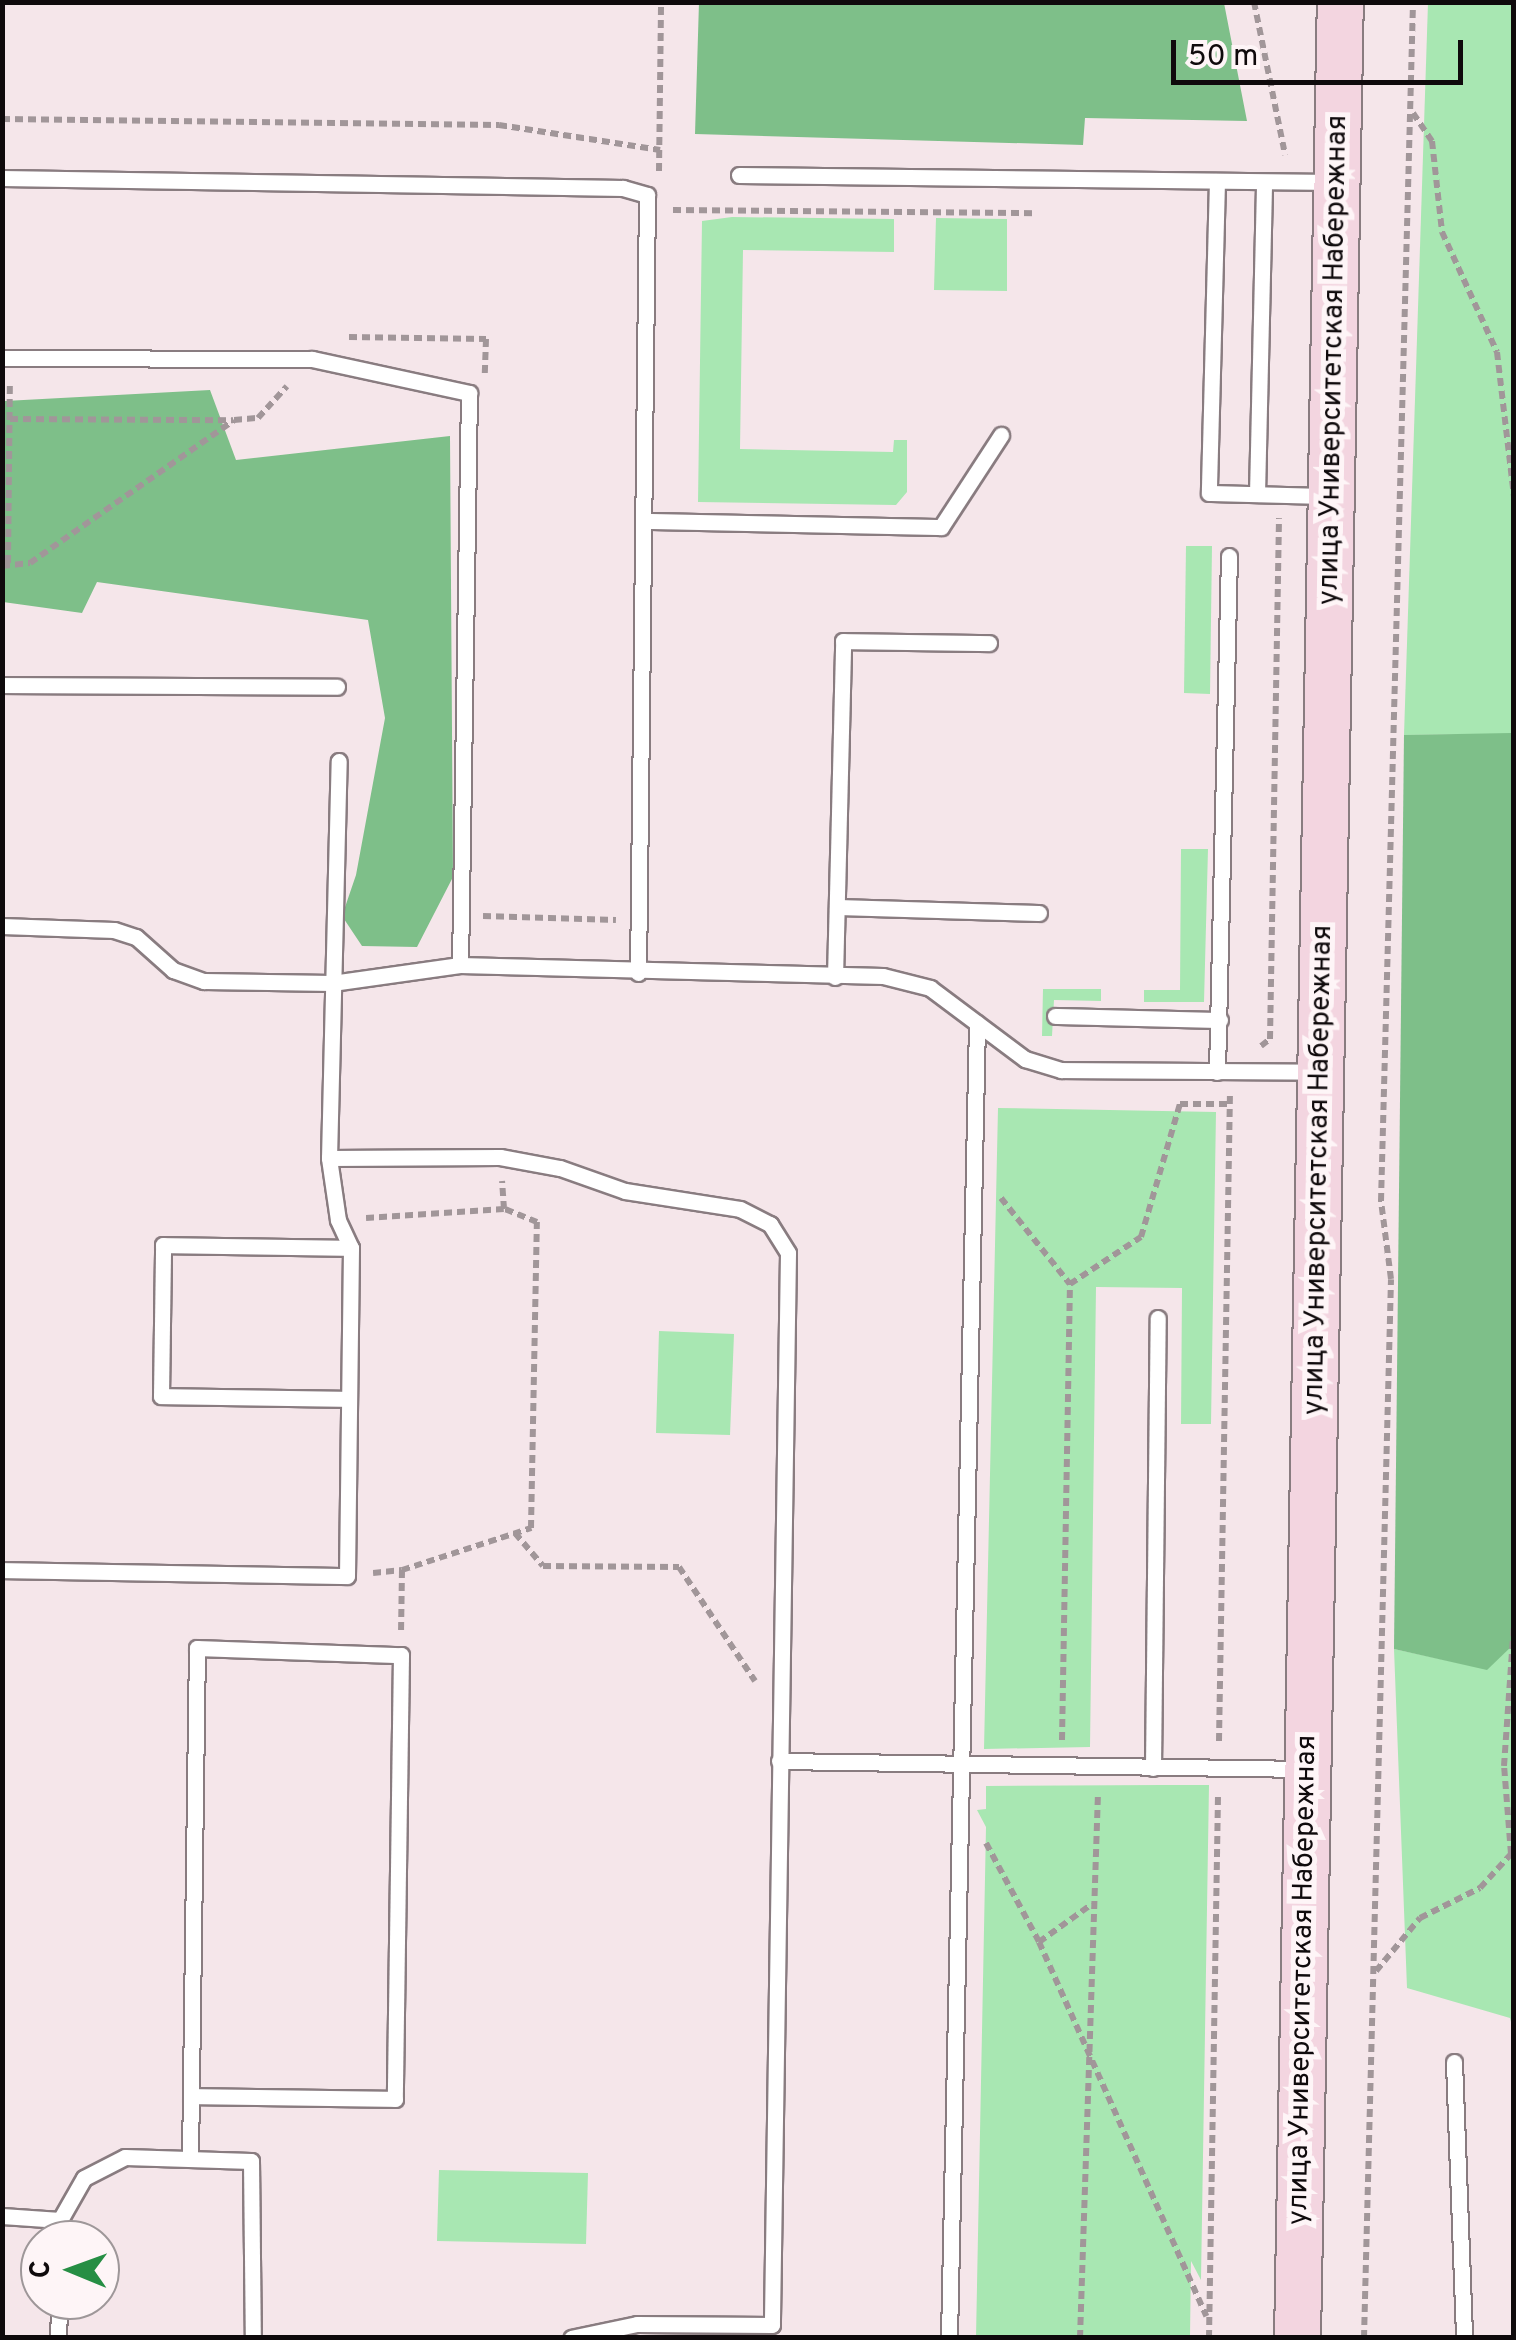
<!DOCTYPE html>
<html>
<head>
<meta charset="utf-8">
<style>
  body { margin:0 }
  #map { position:relative; width:1516px; height:2340px; overflow:hidden; background:#f5e6ea; font-family:Overpass,sans-serif }
  div>[style] { position:absolute }
  .green>* { inset:0; background:#a8e7b2 }
  .forest>* { inset:0; background:#7ebf89 }
  .path>* { height:6px; margin-top:-3px; transform-origin:0; background:repeating-linear-gradient(90deg,#a19699 0 8px,transparent 0 13px) }
  .roads { filter:drop-shadow(2px 0 #897c80) drop-shadow(-2px 0 #897c80) drop-shadow(0 2px #897c80) drop-shadow(0 -2px #897c80) }
  .lane>* { height:15px; margin:-7.5px; padding:0 7.5px; transform-origin:7.5px; border-radius:7.5px; background:#fff }
  .secondary>* { height:45px; margin:-22.5px; padding:0 22.5px; transform-origin:22.5px; border-radius:22.5px; background:#f3d5e0 }
  span { translate:-50% -50%; white-space:nowrap; text-align:center; line-height:1.15; -webkit-text-stroke:10px #fef5f7; paint-order:stroke }
  .street-label { font-size:28px; color:#0f0a0c }
  .frame { position:absolute; inset:0; border:5px solid #0f0a0c; pointer-events:none }
  .north { position:absolute; left:20px; top:2220px; width:100px; height:100px; box-sizing:border-box; background:#fef5f7; border:2px solid #9e9799; border-radius:50%; rotate:271deg; font-size:28px; font-weight:700; line-height:40px; text-align:center; color:#0f0a0c }
  .north::after { content:''; display:block; margin:auto; width:35px; height:45px; background:#268e44; clip-path:polygon(50% 0,100% 100%,50% 72%,0 100%) }
  .scale { position:absolute; left:1171px; top:40px; width:292px; height:45px; box-sizing:border-box; border:5px solid #0f0a0c; border-top:0; padding-left:12px; font-size:30px; line-height:35px; white-space:nowrap; color:#0f0a0c; -webkit-text-stroke:8px #fef5f7; paint-order:stroke }
</style>
</head>
<body>
<div id="map">
  <div class="green">
    <div style="clip-path:polygon(1428px 3px,1513px 3px,1513px 734px,1404px 735px)"></div>
    <div style="clip-path:polygon(732px 217px,894px 219px,894px 252px,743px 250px,740px 449px,893px 452px,894px 440px,907px 440px,907px 492px,896px 505px,698px 502px,702px 221px)"></div>
    <div style="clip-path:polygon(936px 218px,1007px 219px,1007px 291px,934px 290px)"></div>
    <div style="clip-path:polygon(1186px 546px,1212px 546px,1210px 694px,1184px 693px)"></div>
    <div style="clip-path:polygon(1181px 849px,1208px 849px,1204px 1002px,1144px 1002px,1144px 990px,1180px 990px)"></div>
    <div style="clip-path:polygon(1043px 989px,1101px 989px,1101px 1001px,1054px 1000px,1052px 1036px,1042px 1036px)"></div>
    <div style="clip-path:polygon(998px 1108px,1216px 1112px,1211px 1424px,1181px 1424px,1182px 1288px,1096px 1287px,1090px 1747px,984px 1749px)"></div>
    <div style="clip-path:polygon(659px 1331px,734px 1334px,730px 1435px,656px 1433px)"></div>
    <div style="clip-path:polygon(1513px 1644px,1513px 2030px,1510px 2018px,1407px 1988px,1394px 1649px,1487px 1669px)"></div>
    <div style="clip-path:polygon(1163px 1785px,1209px 1785px,1201px 2280px,1191px 2261px,1190px 2337px,976px 2337px,986px 1827px,977px 1810px,986px 1809px,986px 1786px)"></div>
    <div style="clip-path:polygon(439px 2170px,588px 2173px,586px 2244px,437px 2241px)"></div>
  </div>
  <div class="forest">
    <div style="clip-path:polygon(699px 2px,1224px 3px,1247px 121px,1085px 118px,1083px 145px,695px 134px)"></div>
    <div style="clip-path:polygon(210px 390px,236px 460px,450px 436px,453px 877px,417px 947px,362px 946px,342px 916px,356px 875px,385px 718px,368px 620px,97px 582px,82px 613px,3px 602px,5px 401px)"></div>
    <div style="clip-path:polygon(1511px 733px,1514px 1644px,1487px 1670px,1394px 1649px,1404px 735px)"></div>
  </div>
  <div class="path">
    <div style="left:1254px;top:2px;width:156px;rotate:78.5deg"></div>
    <div style="left:1413px;top:113px;width:34px;rotate:56deg"></div>
    <div style="left:1432px;top:141px;width:92px;rotate:83.7deg"></div>
    <div style="left:1442px;top:232px;width:132px;rotate:65.4deg"></div>
    <div style="left:1497px;top:352px;width:146px;rotate:83.3deg"></div>
    <div style="left:2px;top:119px;width:497px;rotate:0.7deg"></div>
    <div style="left:499px;top:125px;width:163px;rotate:8.8deg"></div>
    <div style="left:659px;top:171px;width:169px;rotate:-89.3deg"></div>
    <div style="left:673px;top:210px;width:364px;rotate:0.5deg"></div>
    <div style="left:349px;top:337px;width:137px;rotate:0.8deg"></div>
    <div style="left:486px;top:339px;width:36px;rotate:92deg"></div>
    <div style="left:10px;top:419px;width:223px;rotate:0.3deg"></div>
    <div style="left:8px;top:563px;width:179px;rotate:-89.4deg"></div>
    <div style="left:2px;top:566px;width:28px;rotate:-6deg"></div>
    <div style="left:30px;top:563px;width:249px;rotate:-35deg"></div>
    <div style="left:234px;top:420px;width:24px;rotate:-5deg"></div>
    <div style="left:258px;top:418px;width:43px;rotate:-47.8deg"></div>
    <div style="left:483px;top:916px;width:133px;rotate:1.7deg"></div>
    <div style="left:1261px;top:1046px;width:11px;rotate:-38deg"></div>
    <div style="left:1270px;top:1039px;width:521px;rotate:-89.01deg"></div>
    <div style="left:1001px;top:1198px;width:110px;rotate:51.3deg"></div>
    <div style="left:1070px;top:1284px;width:85px;rotate:-33.5deg"></div>
    <div style="left:1141px;top:1237px;width:139px;rotate:-73.7deg"></div>
    <div style="left:1180px;top:1104px;width:50px"></div>
    <div style="left:366px;top:1218px;width:138px;rotate:-3.7deg"></div>
    <div style="left:515px;top:1533px;width:43px;rotate:49.7deg"></div>
    <div style="left:543px;top:1566px;width:136px;rotate:0.4deg"></div>
    <div style="left:679px;top:1567px;width:137px;rotate:56.3deg"></div>
    <div style="left:402px;top:1570px;width:136px;rotate:-18deg"></div>
    <div style="left:531px;top:1528px;width:306px;rotate:-88.9deg"></div>
    <div style="left:537px;top:1222px;width:35px;rotate:-158deg"></div>
    <div style="left:504px;top:1209px;width:28px;rotate:-94deg"></div>
    <div style="left:373px;top:1573px;width:29px;rotate:-6deg"></div>
    <div style="left:402px;top:1570px;width:63px;rotate:90.9deg"></div>
    <div style="left:1062px;top:1740px;width:456px;rotate:-89deg"></div>
    <div style="left:1219px;top:1741px;width:647px;rotate:-89.03deg"></div>
    <div style="left:986px;top:1843px;width:112px;rotate:61.8deg"></div>
    <div style="left:1039px;top:1942px;width:410px;rotate:65.9deg"></div>
    <div style="left:1039px;top:1942px;width:65px;rotate:-35.6deg"></div>
    <div style="left:1376px;top:1971px;width:69px;rotate:-50.3deg"></div>
    <div style="left:1420px;top:1918px;width:67px;rotate:-26.6deg"></div>
    <div style="left:1480px;top:1888px;width:46px;rotate:-47.6deg"></div>
    <div style="left:1511px;top:1854px;width:88px;rotate:-94.5deg"></div>
    <div style="left:1504px;top:1766px;width:143px;rotate:-86deg"></div>
    <div style="left:1080px;top:2338px;width:546px;rotate:-88.11deg"></div>
    <div style="left:1209px;top:2338px;width:544px;rotate:-89.05deg"></div>
    <div style="left:1364px;top:2338px;width:1059px;rotate:-88.54deg"></div>
    <div style="left:1391px;top:1279px;width:79px;rotate:-97.3deg"></div>
    <div style="left:1381px;top:1201px;width:1199px;rotate:-88.47deg"></div>
  </div>
  <div class="roads">
    <div class="lane">
      <div style="left:739px;top:175px;width:594px;rotate:0.68deg"></div>
      <div style="left:2px;top:178px;width:621px;rotate:0.92deg"></div>
      <div style="left:623px;top:188px;width:25px;rotate:16deg"></div>
      <div style="left:647px;top:195px;width:778px;rotate:90.66deg"></div>
      <div style="left:1217px;top:181px;width:312px;rotate:91.5deg"></div>
      <div style="left:1209px;top:493px;width:117px;rotate:1.5deg"></div>
      <div style="left:2px;top:358px;width:310px;rotate:0.2deg"></div>
      <div style="left:312px;top:359px;width:161px;rotate:12.2deg"></div>
      <div style="left:469px;top:393px;width:572px;rotate:90.9deg"></div>
      <div style="left:460px;top:965px;width:423px;rotate:1.5deg"></div>
      <div style="left:883px;top:976px;width:49px;rotate:14.3deg"></div>
      <div style="left:930px;top:988px;width:119px;rotate:36.8deg"></div>
      <div style="left:1025px;top:1059px;width:38px;rotate:17deg"></div>
      <div style="left:1061px;top:1070px;width:256px;rotate:0.4deg"></div>
      <div style="left:1257px;top:494px;width:312px;rotate:-88.7deg"></div>
      <div style="left:647px;top:521px;width:294px;rotate:1.2deg"></div>
      <div style="left:941px;top:527px;width:110px;rotate:-56.9deg"></div>
      <div style="left:2px;top:685px;width:335px;rotate:0.3deg"></div>
      <div style="left:837px;top:907px;width:202px;rotate:1.7deg"></div>
      <div style="left:2px;top:926px;width:112px;rotate:2deg"></div>
      <div style="left:114px;top:930px;width:23px;rotate:18deg"></div>
      <div style="left:136px;top:937px;width:50px;rotate:41.7deg"></div>
      <div style="left:173px;top:970px;width:33px;rotate:20deg"></div>
      <div style="left:204px;top:981px;width:128px;rotate:0.9deg"></div>
      <div style="left:332px;top:983px;width:129px;rotate:-8deg"></div>
      <div style="left:835px;top:977px;width:336px;rotate:-88.6deg"></div>
      <div style="left:843px;top:641px;width:146px;rotate:0.8deg"></div>
      <div style="left:1055px;top:1016px;width:165px;rotate:1.4deg"></div>
      <div style="left:1217px;top:1072px;width:516px;rotate:-88.67deg"></div>
      <div style="left:329px;top:1158px;width:171px;rotate:-0.3deg"></div>
      <div style="left:500px;top:1157px;width:61px;rotate:10.4deg"></div>
      <div style="left:560px;top:1168px;width:69px;rotate:19.5deg"></div>
      <div style="left:625px;top:1191px;width:116px;rotate:8.9deg"></div>
      <div style="left:740px;top:1209px;width:34px;rotate:27deg"></div>
      <div style="left:770px;top:1224px;width:34px;rotate:58deg"></div>
      <div style="left:788px;top:1253px;width:1072px;rotate:90.86deg"></div>
      <div style="left:772px;top:2325px;width:135px;rotate:-179.6deg"></div>
      <div style="left:637px;top:2324px;width:67px;rotate:168deg"></div>
      <div style="left:348px;top:1399px;width:187px;rotate:-179.1deg"></div>
      <div style="left:161px;top:1396px;width:151px;rotate:-89.2deg"></div>
      <div style="left:163px;top:1245px;width:188px;rotate:0.9deg"></div>
      <div style="left:2px;top:1570px;width:345px;rotate:1deg"></div>
      <div style="left:347px;top:1576px;width:328px;rotate:-89.3deg"></div>
      <div style="left:351px;top:1248px;width:31px;rotate:-115deg"></div>
      <div style="left:338px;top:1220px;width:63px;rotate:-98.3deg"></div>
      <div style="left:329px;top:1158px;width:397px;rotate:-88.6deg"></div>
      <div style="left:779px;top:1761px;width:524px;rotate:0.87deg"></div>
      <div style="left:1153px;top:1768px;width:450px;rotate:-89.4deg"></div>
      <div style="left:1454px;top:2062px;width:276px;rotate:87.9deg"></div>
      <div style="left:190px;top:2159px;width:511px;rotate:-89.22deg"></div>
      <div style="left:197px;top:1648px;width:204px;rotate:2deg"></div>
      <div style="left:401px;top:1655px;width:444px;rotate:90.8deg"></div>
      <div style="left:395px;top:2099px;width:204px;rotate:-179.2deg"></div>
      <div style="left:2px;top:2216px;width:58px;rotate:3.9deg"></div>
      <div style="left:60px;top:2220px;width:48px;rotate:-60.3deg"></div>
      <div style="left:84px;top:2178px;width:46px;rotate:-27.1deg"></div>
      <div style="left:125px;top:2157px;width:126px;rotate:1.8deg"></div>
      <div style="left:251px;top:2161px;width:177px;rotate:89.4deg"></div>
      <div style="left:58px;top:2338px;width:38px;rotate:-88deg"></div>
      <div style="left:949px;top:2338px;width:1315px;rotate:-88.78deg"></div>
    </div>
    <div class="secondary">
      <div style="left:1297px;top:2338px;width:2336px;rotate:-88.95deg"></div>
    </div>
  </div>
  <div class="street-label">
    <span style="left:1334px;top:360px;rotate:-89deg">улица Университетская Набережная</span>
    <span style="left:1319px;top:1170px;rotate:-89deg">улица Университетская Набережная</span>
    <span style="left:1303px;top:1980px;rotate:-89deg">улица Университетская Набережная</span>
  </div>
  <div class="frame"></div>
  <div class="north">С</div>
  <div class="scale">50 m</div>
</div>
</body>
</html>
